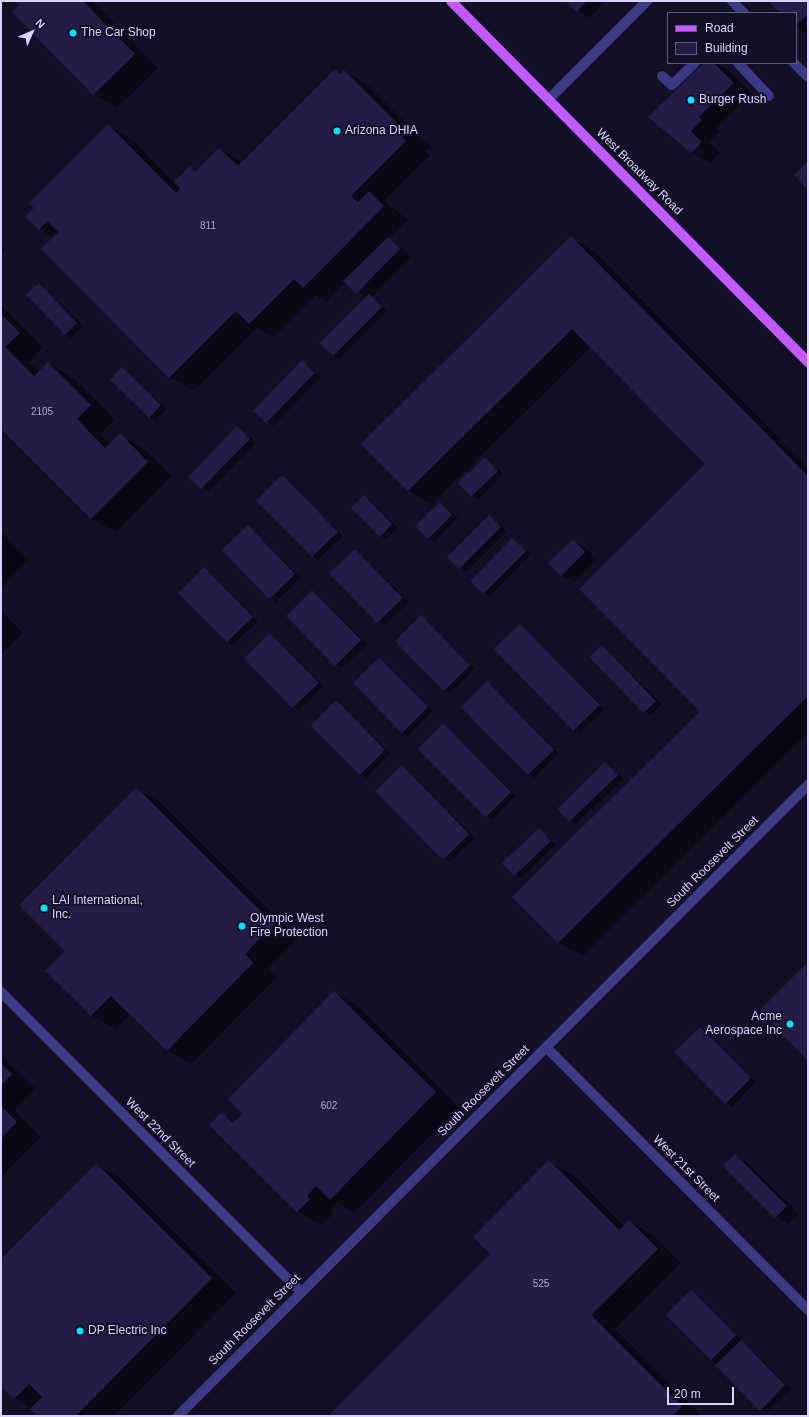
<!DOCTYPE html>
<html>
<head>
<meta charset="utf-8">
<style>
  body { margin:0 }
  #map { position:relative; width:809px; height:1417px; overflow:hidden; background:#130f26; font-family:Helvetica,sans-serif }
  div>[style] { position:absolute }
  .shadow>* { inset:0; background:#0007 }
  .building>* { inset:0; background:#241b47 }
  .minor>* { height:10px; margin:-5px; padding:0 5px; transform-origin:5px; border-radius:5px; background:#3d3a85 }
  .major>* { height:10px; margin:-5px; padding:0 5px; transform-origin:5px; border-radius:5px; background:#c25bff }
  .dots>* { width:11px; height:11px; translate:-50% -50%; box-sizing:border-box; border:2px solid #130f26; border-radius:50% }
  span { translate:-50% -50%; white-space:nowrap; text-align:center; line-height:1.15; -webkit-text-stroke:3.5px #130f26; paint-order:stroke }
  .number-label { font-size:10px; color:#aca6d1 }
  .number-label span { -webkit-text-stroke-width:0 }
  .poi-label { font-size:12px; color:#d9d4ff }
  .left { translate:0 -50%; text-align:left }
  .right { translate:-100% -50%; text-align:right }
  .street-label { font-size:12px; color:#d9d4ff }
  .frame { position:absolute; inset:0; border:2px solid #d9d4ff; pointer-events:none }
  .legend { position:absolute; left:667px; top:12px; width:130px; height:52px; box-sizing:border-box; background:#130f26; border:1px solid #625e7d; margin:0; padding:5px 7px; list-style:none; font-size:12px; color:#d9d4ff }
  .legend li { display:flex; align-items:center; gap:8px; height:20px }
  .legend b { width:20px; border:1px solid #625e7d }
  .north { position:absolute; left:12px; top:12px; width:40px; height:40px; -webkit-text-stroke:3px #130f26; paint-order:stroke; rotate:45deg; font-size:11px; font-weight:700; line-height:16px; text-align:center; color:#d9d4ff }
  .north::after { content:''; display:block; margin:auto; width:14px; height:18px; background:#d9d4ff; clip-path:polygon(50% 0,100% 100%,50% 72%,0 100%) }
  .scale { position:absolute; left:667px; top:1387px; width:67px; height:18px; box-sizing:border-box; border:2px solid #d9d4ff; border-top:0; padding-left:5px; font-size:12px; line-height:14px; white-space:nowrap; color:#d9d4ff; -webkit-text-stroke:3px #130f26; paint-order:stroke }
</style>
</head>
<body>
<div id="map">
  <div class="shadow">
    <div style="clip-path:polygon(16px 1px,92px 1px,158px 68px,117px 108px,93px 94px)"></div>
    <div style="clip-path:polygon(567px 1px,606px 1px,589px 18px)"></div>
    <div style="clip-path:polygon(770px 1px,808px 1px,808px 34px,796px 27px,796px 13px,782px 13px)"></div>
    <div style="clip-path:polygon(808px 38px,808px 44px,805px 41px)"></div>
    <div style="clip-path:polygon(705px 63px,716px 63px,728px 70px,751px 94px,717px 128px,720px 131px,709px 142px,720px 153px,710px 163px,691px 152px,650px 117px)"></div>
    <div style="clip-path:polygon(335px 71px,341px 74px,344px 71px,368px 85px,430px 147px,425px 151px,430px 155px,384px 201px,408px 220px,389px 239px,412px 257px,372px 297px,387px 311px,339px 359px,333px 355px,366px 298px,346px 282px,327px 301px,316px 295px,274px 337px,257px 328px,194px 391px,169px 377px,54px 238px,39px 229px,108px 126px,132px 139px,175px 183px,190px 168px,197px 172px,220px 149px,243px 163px)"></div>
    <div style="clip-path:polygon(571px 238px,595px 252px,808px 467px,808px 733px,583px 956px,558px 942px,701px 711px,707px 464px,591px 347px,432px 504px,408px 490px)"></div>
    <div style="clip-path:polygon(1px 244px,5px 249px,1px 253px)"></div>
    <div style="clip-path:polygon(39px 284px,83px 326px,71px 338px,66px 334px)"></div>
    <div style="clip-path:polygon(1px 305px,43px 347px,29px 362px,39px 372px,48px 363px,72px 377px,115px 419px,100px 434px,110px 444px,120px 435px,144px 449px,172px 476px,116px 532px,92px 519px,1px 428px)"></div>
    <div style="clip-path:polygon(302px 361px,321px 377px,273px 426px,255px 411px)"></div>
    <div style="clip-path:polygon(123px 368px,167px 409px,155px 421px,149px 417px)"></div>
    <div style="clip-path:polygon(238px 428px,256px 443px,208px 492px,190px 477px)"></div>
    <div style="clip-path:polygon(485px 458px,503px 474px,478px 500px,472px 496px)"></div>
    <div style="clip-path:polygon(282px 477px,343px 536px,318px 560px,312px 556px)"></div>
    <div style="clip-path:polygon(365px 496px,398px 528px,386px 539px,380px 536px)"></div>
    <div style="clip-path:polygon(440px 503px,458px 518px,435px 542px,429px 538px)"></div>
    <div style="clip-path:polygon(489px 516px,507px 531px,466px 572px,448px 557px)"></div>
    <div style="clip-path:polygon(248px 526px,301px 578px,276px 602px,223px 550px)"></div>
    <div style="clip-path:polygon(1px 532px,29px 560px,1px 588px)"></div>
    <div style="clip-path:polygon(513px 539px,531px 554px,490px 596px,484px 593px)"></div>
    <div style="clip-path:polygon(574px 541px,586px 548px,597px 560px,574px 582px,561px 575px)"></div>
    <div style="clip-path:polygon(355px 550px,409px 602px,384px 626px,330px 574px)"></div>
    <div style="clip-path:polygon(205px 569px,258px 621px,233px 645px,227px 642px)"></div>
    <div style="clip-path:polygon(313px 591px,367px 644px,342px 668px,336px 665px)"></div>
    <div style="clip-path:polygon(1px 611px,23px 633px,1px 655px)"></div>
    <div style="clip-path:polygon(421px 617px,475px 669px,450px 693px,444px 690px)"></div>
    <div style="clip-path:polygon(520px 625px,605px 709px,580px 733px,574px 730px)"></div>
    <div style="clip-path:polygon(270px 634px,324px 686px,299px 711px,245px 658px)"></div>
    <div style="clip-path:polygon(602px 646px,662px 704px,650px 716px,590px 658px)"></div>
    <div style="clip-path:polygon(379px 659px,433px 711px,408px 736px,403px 732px)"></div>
    <div style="clip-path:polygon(487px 683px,559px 754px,534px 778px,528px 774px)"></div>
    <div style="clip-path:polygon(337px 702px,391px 754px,366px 778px,360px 774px)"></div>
    <div style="clip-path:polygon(444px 725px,516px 796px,492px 820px,486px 816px)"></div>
    <div style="clip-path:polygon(606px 763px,623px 779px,576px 824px,570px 821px)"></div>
    <div style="clip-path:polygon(402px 766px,475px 838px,450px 862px,444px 859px)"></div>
    <div style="clip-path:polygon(136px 789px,160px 802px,298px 939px,268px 969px,277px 977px,191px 1064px,167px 1050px,131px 1014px,116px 1029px,92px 1016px,46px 971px,67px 951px)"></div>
    <div style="clip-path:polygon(539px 829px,556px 845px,521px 878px,504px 863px)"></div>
    <div style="clip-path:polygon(334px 992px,358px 1006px,459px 1107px,354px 1213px,338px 1203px,330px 1211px,333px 1214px,321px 1225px,297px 1211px,222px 1114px,236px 1122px,244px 1114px)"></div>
    <div style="clip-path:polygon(700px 1028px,756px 1082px,732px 1107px,675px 1052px)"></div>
    <div style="clip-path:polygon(1px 1055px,36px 1089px,14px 1111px,41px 1137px,1px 1177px)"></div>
    <div style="clip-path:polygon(808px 1079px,808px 1087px,804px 1083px)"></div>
    <div style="clip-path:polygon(735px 1156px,748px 1163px,799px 1214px,788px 1224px,776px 1217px)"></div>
    <div style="clip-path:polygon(549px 1162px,574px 1175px,624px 1226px,629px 1221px,653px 1235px,681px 1263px,615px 1329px,701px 1416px,329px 1416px,492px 1254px)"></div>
    <div style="clip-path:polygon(96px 1164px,120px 1178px,236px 1293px,114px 1416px,38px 1416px,1px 1385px,1px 1261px)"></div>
    <div style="clip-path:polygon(691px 1291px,791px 1389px,766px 1413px,711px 1360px)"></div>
  </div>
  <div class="building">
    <div style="clip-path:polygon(15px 1px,83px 1px,135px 54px,93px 95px,12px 12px,19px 5px)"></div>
    <div style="clip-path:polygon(566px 1px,587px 1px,576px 12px)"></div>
    <div style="clip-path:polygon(768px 1px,808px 1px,808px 14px,796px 26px,796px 13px,780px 13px)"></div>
    <div style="clip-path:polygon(704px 63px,714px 63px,734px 83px,699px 117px,702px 120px,691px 131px,702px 142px,691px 153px,648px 117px)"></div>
    <div style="clip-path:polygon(335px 69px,339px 74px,344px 70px,406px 132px,402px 137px,406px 141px,351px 196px,358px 202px,369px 191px,384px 206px,303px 288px,294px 279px,249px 324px,236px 311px,169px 378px,41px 249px,58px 232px,47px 221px,39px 230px,25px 217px,34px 208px,29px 203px,108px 124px,176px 193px,180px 188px,174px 182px,190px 166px,195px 172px,219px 148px,238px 166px)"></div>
    <div style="clip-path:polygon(808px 161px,808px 190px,794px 175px)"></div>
    <div style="clip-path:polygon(571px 236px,808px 476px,808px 696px,558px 943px,512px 897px,700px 711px,579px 589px,705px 464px,572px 329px,408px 491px,361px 444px)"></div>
    <div style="clip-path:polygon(388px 237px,400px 249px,356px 294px,343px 281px)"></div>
    <div style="clip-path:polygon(39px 283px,77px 323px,65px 335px,26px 295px)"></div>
    <div style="clip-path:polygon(369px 294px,382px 307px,333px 356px,319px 343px)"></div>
    <div style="clip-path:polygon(1px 314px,20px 333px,5px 347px,34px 376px,48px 362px,91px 405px,77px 419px,105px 448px,120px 433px,148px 462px,91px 519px,1px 429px)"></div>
    <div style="clip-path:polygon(302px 360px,315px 373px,266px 423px,253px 411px)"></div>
    <div style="clip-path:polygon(122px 367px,161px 405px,149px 418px,110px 380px)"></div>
    <div style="clip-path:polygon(237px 426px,250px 439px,201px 489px,188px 477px)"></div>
    <div style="clip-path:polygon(485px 457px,498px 471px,471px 497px,458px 483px)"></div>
    <div style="clip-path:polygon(282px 475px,338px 532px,312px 557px,256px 501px)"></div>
    <div style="clip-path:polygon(364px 495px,392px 524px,380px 537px,351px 508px)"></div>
    <div style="clip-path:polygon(440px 502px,452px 515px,428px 539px,415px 526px)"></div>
    <div style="clip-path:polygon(489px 515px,501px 527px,459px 569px,447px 557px)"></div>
    <div style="clip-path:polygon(248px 525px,295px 574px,269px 599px,222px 550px)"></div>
    <div style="clip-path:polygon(512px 538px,526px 551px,483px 594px,470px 581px)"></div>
    <div style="clip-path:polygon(573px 539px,585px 552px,561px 576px,548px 563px)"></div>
    <div style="clip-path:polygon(355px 549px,403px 598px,377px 623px,329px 574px)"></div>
    <div style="clip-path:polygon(204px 567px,253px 617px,227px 642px,178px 593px)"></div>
    <div style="clip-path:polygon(312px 590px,361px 640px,335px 666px,286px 616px)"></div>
    <div style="clip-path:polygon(421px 615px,470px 665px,444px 691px,395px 641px)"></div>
    <div style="clip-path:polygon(520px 624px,600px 705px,573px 731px,494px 649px)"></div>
    <div style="clip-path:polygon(270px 633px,319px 683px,292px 708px,244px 658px)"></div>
    <div style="clip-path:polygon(602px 645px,656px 701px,643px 713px,589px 657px)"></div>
    <div style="clip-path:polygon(379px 658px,428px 707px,402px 733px,353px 683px)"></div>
    <div style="clip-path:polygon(487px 681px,554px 750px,528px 775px,461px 707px)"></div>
    <div style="clip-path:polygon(336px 700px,385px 750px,360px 775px,311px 726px)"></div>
    <div style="clip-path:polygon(443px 723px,511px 792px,486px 817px,418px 749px)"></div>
    <div style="clip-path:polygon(605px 762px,618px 775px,569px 822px,557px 809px)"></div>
    <div style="clip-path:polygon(402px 765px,469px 834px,443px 860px,375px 791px)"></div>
    <div style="clip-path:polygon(136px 787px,274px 924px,245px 954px,253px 963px,167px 1051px,111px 996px,91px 1016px,45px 971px,65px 951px,19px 905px)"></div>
    <div style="clip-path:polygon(539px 828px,551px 841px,514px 876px,502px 863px)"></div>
    <div style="clip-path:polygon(808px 962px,808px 1061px,759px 1011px)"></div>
    <div style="clip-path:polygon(334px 991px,436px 1092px,330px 1200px,316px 1186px,307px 1196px,310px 1199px,297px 1212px,209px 1125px,222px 1112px,233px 1123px,242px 1114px,228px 1099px)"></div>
    <div style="clip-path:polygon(700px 1027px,751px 1078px,725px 1104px,674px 1052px)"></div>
    <div style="clip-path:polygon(1px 1063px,12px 1074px,1px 1086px)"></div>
    <div style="clip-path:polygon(1px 1106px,17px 1122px,1px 1139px)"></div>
    <div style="clip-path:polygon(735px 1154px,787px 1206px,775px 1218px,723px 1166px)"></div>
    <div style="clip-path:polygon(549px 1160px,619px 1230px,629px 1220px,658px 1249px,591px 1315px,682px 1406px,673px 1416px,328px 1416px,490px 1254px,473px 1237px)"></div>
    <div style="clip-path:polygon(96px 1163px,212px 1278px,76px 1416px,37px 1416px,30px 1409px,42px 1397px,29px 1384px,14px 1399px,1px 1386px,1px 1259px)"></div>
    <div style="clip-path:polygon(691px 1290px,736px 1335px,711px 1360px,666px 1315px)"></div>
    <div style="clip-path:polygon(741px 1340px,785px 1385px,760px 1411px,715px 1365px)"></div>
  </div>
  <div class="minor">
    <div style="left:732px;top:1px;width:17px;rotate:45deg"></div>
    <div style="left:738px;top:63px;width:45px;rotate:46.8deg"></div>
    <div style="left:794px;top:63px;width:20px;rotate:45deg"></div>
    <div style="left:662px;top:76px;width:13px;rotate:42deg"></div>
    <div style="left:672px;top:85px;width:32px;rotate:-44deg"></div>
    <div style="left:549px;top:99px;width:139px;rotate:-45deg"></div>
    <div style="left:1px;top:992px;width:424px;rotate:45deg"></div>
    <div style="left:546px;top:1047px;width:371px;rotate:45.1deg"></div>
    <div style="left:178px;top:1416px;width:892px;rotate:-45.05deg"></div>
  </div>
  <div class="major">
    <div style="left:451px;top:1px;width:508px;rotate:45.32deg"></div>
  </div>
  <div class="dots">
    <div style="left:73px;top:33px;background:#00e5ff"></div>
    <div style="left:691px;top:100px;background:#00e5ff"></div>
    <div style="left:337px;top:131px;background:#00e5ff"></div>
    <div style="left:44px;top:908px;background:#00e5ff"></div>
    <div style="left:242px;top:926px;background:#00e5ff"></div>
    <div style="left:790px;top:1024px;background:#00e5ff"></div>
    <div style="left:80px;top:1331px;background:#00e5ff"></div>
  </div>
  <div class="number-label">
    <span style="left:208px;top:226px">811</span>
    <span style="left:42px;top:412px">2105</span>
    <span style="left:329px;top:1106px">602</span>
    <span style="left:541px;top:1284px">525</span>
  </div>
  <div class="poi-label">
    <span class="left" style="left:81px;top:33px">The Car Shop</span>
    <span class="left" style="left:699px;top:100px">Burger Rush</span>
    <span class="left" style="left:345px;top:131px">Arizona DHIA</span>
    <span class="left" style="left:52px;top:908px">LAI International,<br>Inc.</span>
    <span class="left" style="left:250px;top:926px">Olympic West<br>Fire Protection</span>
    <span class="right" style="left:782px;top:1024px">Acme<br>Aerospace Inc</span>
    <span class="left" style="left:88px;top:1331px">DP Electric Inc</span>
  </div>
  <div class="street-label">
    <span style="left:639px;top:172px;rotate:45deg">West Broadway Road</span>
    <span style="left:713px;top:862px;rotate:-45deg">South Roosevelt Street</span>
    <span style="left:484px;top:1091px;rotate:-45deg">South Roosevelt Street</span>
    <span style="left:160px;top:1133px;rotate:45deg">West 22nd Street</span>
    <span style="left:686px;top:1169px;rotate:45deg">West 21st Street</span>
    <span style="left:255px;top:1320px;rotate:-45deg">South Roosevelt Street</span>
  </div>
  <div class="frame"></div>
  <ul class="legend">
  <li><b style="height:5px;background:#c25bff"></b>Road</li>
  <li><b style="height:11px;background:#241b47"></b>Building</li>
  </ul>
  <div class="north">N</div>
  <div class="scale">20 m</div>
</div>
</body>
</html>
